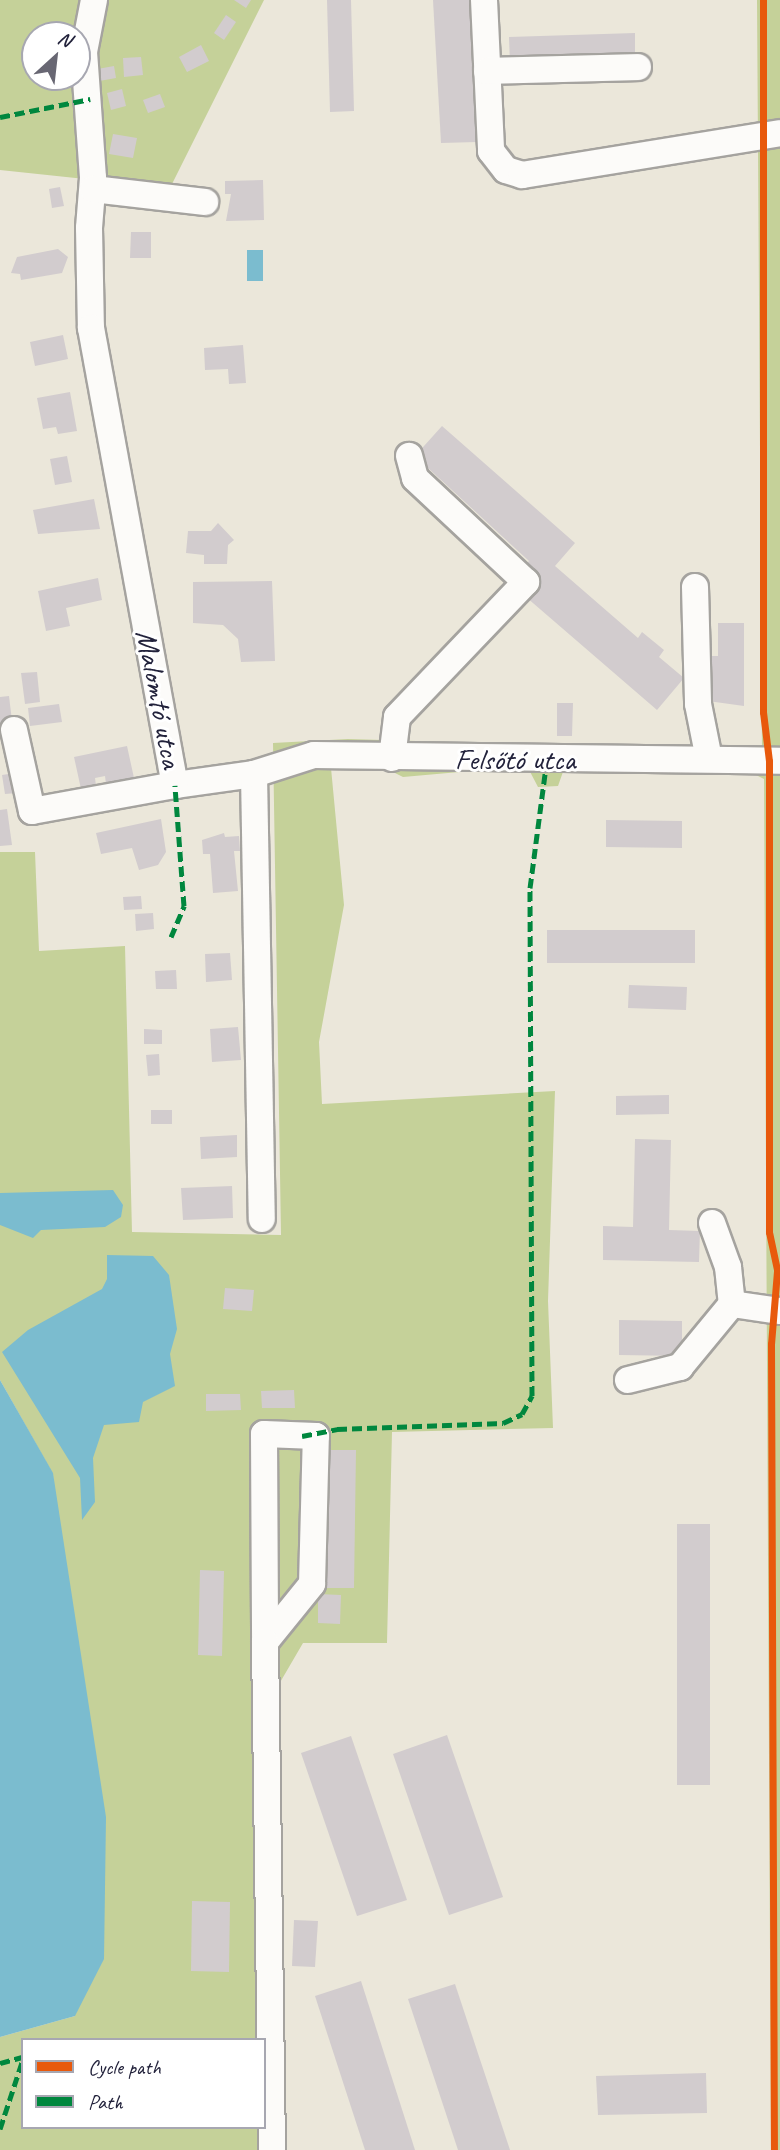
<!DOCTYPE html>
<html>
<head>
<meta charset="utf-8">
<style>
  body { margin:0 }
  #map { position:relative; width:780px; height:2150px; overflow:hidden; background:#ebe7da; font-family:Caveat,sans-serif }
  div>[style] { position:absolute }
  .green>* { inset:0; background:#c5d199 }
  .water>* { inset:0; background:#7bbccf }
  .building>* { inset:0; background:#d2ccce }
  .roads { filter:drop-shadow(2px 0 #a5a39f) drop-shadow(-2px 0 #a5a39f) drop-shadow(0 2px #a5a39f) drop-shadow(0 -2px #a5a39f) }
  .minor>* { height:26px; margin:-13px; padding:0 13px; transform-origin:13px; border-radius:13px; background:#fcfbf9 }
  .quiet>* { height:5px; margin-top:-2.5px; transform-origin:0; background:repeating-linear-gradient(90deg,#00873e 0 10px,transparent 0 15px) }
  .cycleway>* { height:7px; margin:-3.5px; padding:0 3.5px; transform-origin:3.5px; border-radius:3.5px; background:#e8590c }
  span { translate:-50% -50%; white-space:nowrap; text-align:center; line-height:1.15; -webkit-text-stroke:6px #fff; paint-order:stroke }
  .street-label { font-size:30px; color:#22223b }
  .legend { position:absolute; left:21px; top:2038px; width:245px; height:91px; box-sizing:border-box; background:#fff; border:2px solid #a7a7b1; margin:0; padding:9px 12px; list-style:none; font-size:21px; color:#22223b }
  .legend li { display:flex; align-items:center; gap:14px; height:35px }
  .legend b { width:35px; border:2px solid #a7a7b1 }
  .north { position:absolute; left:21px; top:21px; width:70px; height:70px; box-sizing:border-box; background:#fff; border:2px solid #a7a7b1; border-radius:50%; rotate:27deg; font-size:19px; font-weight:700; line-height:28px; text-align:center; color:#22223b }
  .north::after { content:''; display:block; margin:auto; width:24px; height:32px; background:#686773; clip-path:polygon(50% 0,100% 100%,50% 72%,0 100%) }
</style>
</head>
<body>
<div id="map">
  <div class="green">
    <div style="clip-path:polygon(evenodd,0 0,264px 0,170px 188px,0 170px,0 0,35px 35px,77px 35px,77px 77px,35px 77px,35px 35px)"></div>
    <div style="clip-path:polygon(evenodd,757px 0,780px 0,780px 2150px,771px 2150px,764px 779px,750px 772px,564px 769px,558px 786px,538px 787px,527px 766px,403px 777px,391px 771px,331px 768px,344px 905px,319px 1042px,322px 1104px,555px 1091px,548px 1301px,553px 1428px,392px 1432px,387px 1643px,303px 1643px,275px 1691px,281px 2150px,0 2150px,0 2037px,75px 2016px,53px 1474px,0 1380px,0 852px,35px 852px,39px 951px,125px 946px,132px 1232px,281px 1235px,273px 743px,348px 739px,762px 751px,757px 0,23px 2040px,264px 2040px,264px 2127px,23px 2127px,23px 2040px)"></div>
  </div>
  <div class="water">
    <div style="clip-path:polygon(247px 250px,263px 250px,263px 281px,247px 281px)"></div>
    <div style="clip-path:polygon(113px 1190px,123px 1205px,121px 1217px,105px 1227px,41px 1230px,33px 1238px,0 1225px,0 1193px)"></div>
    <div style="clip-path:polygon(107px 1255px,153px 1256px,169px 1275px,177px 1329px,170px 1354px,175px 1386px,143px 1402px,139px 1422px,104px 1425px,93px 1458px,95px 1502px,82px 1520px,80px 1478px,2px 1352px,28px 1330px,102px 1289px,107px 1279px)"></div>
    <div style="clip-path:polygon(0 1380px,53px 1473px,106px 1817px,104px 1959px,75px 2016px,0 2037px)"></div>
  </div>
  <div class="building">
    <div style="clip-path:polygon(234px 0,251px 0,246px 8px)"></div>
    <div style="clip-path:polygon(327px 0,351px 0,354px 111px,330px 112px)"></div>
    <div style="clip-path:polygon(433px 0,469px 0,477px 142px,441px 143px)"></div>
    <div style="clip-path:polygon(226px 15px,236px 22px,224px 40px,214px 33px)"></div>
    <div style="clip-path:polygon(635px 33px,635px 60px,510px 64px,509px 37px)"></div>
    <div style="clip-path:polygon(201px 45px,209px 61px,187px 72px,179px 57px)"></div>
    <div style="clip-path:polygon(141px 57px,143px 75px,124px 77px,123px 58px)"></div>
    <div style="clip-path:polygon(114px 66px,116px 78px,94px 82px,92px 70px)"></div>
    <div style="clip-path:polygon(122px 89px,126px 106px,111px 110px,107px 93px)"></div>
    <div style="clip-path:polygon(160px 94px,165px 107px,148px 113px,143px 100px)"></div>
    <div style="clip-path:polygon(113px 134px,137px 138px,133px 158px,109px 154px)"></div>
    <div style="clip-path:polygon(263px 180px,264px 220px,226px 221px,231px 194px,225px 194px,225px 181px)"></div>
    <div style="clip-path:polygon(60px 187px,64px 206px,52px 208px,49px 189px)"></div>
    <div style="clip-path:polygon(131px 232px,151px 232px,151px 258px,130px 258px)"></div>
    <div style="clip-path:polygon(58px 249px,68px 257px,62px 273px,21px 280px,20px 274px,11px 273px,17px 257px)"></div>
    <div style="clip-path:polygon(63px 335px,68px 359px,35px 366px,30px 342px)"></div>
    <div style="clip-path:polygon(243px 345px,246px 383px,229px 384px,228px 369px,205px 370px,204px 348px)"></div>
    <div style="clip-path:polygon(70px 392px,77px 431px,58px 434px,56px 427px,43px 429px,37px 398px)"></div>
    <div style="clip-path:polygon(442px 426px,575px 543px,555px 566px,638px 638px,642px 632px,664px 650px,659px 657px,684px 678px,657px 710px,526px 597px,522px 569px,529px 561px,415px 456px)"></div>
    <div style="clip-path:polygon(67px 456px,72px 482px,55px 485px,50px 459px)"></div>
    <div style="clip-path:polygon(94px 499px,100px 529px,38px 534px,33px 510px)"></div>
    <div style="clip-path:polygon(218px 523px,234px 540px,228px 545px,227px 564px,204px 564px,204px 555px,186px 553px,188px 531px,211px 531px)"></div>
    <div style="clip-path:polygon(98px 578px,102px 600px,66px 608px,70px 626px,46px 631px,38px 591px)"></div>
    <div style="clip-path:polygon(272px 581px,275px 661px,241px 662px,238px 639px,223px 625px,193px 623px,193px 582px)"></div>
    <div style="clip-path:polygon(718px 623px,744px 623px,744px 706px,708px 701px,706px 656px,718px 656px)"></div>
    <div style="clip-path:polygon(37px 672px,40px 702px,25px 704px,21px 673px)"></div>
    <div style="clip-path:polygon(9px 696px,12px 721px,0 723px,0 697px)"></div>
    <div style="clip-path:polygon(557px 703px,573px 703px,572px 736px,557px 736px)"></div>
    <div style="clip-path:polygon(59px 704px,62px 722px,30px 726px,28px 708px)"></div>
    <div style="clip-path:polygon(127px 746px,134px 778px,106px 784px,105px 776px,95px 778px,96px 786px,81px 789px,74px 757px)"></div>
    <div style="clip-path:polygon(15px 773px,17px 793px,5px 794px,2px 775px)"></div>
    <div style="clip-path:polygon(7px 809px,12px 845px,0 846px,0 810px)"></div>
    <div style="clip-path:polygon(161px 819px,166px 852px,158px 865px,139px 870px,132px 848px,101px 854px,96px 833px)"></div>
    <div style="clip-path:polygon(606px 820px,682px 821px,682px 848px,606px 847px)"></div>
    <div style="clip-path:polygon(224px 833px,225px 837px,239px 836px,240px 851px,234px 851px,238px 891px,213px 893px,210px 854px,203px 854px,202px 840px)"></div>
    <div style="clip-path:polygon(141px 896px,142px 909px,124px 910px,123px 897px)"></div>
    <div style="clip-path:polygon(153px 913px,154px 929px,136px 931px,135px 914px)"></div>
    <div style="clip-path:polygon(547px 930px,695px 930px,695px 963px,547px 963px)"></div>
    <div style="clip-path:polygon(230px 953px,232px 980px,206px 982px,205px 954px)"></div>
    <div style="clip-path:polygon(176px 970px,177px 989px,156px 989px,155px 971px)"></div>
    <div style="clip-path:polygon(629px 985px,687px 987px,686px 1010px,628px 1008px)"></div>
    <div style="clip-path:polygon(238px 1027px,241px 1060px,212px 1062px,210px 1029px)"></div>
    <div style="clip-path:polygon(144px 1029px,162px 1030px,162px 1044px,144px 1044px)"></div>
    <div style="clip-path:polygon(159px 1054px,160px 1075px,148px 1076px,146px 1055px)"></div>
    <div style="clip-path:polygon(669px 1095px,669px 1114px,616px 1115px,616px 1096px)"></div>
    <div style="clip-path:polygon(151px 1110px,172px 1110px,172px 1124px,151px 1124px)"></div>
    <div style="clip-path:polygon(237px 1135px,237px 1157px,201px 1159px,200px 1137px)"></div>
    <div style="clip-path:polygon(635px 1139px,671px 1140px,669px 1230px,700px 1231px,699px 1262px,603px 1260px,603px 1226px,633px 1227px)"></div>
    <div style="clip-path:polygon(232px 1186px,233px 1218px,183px 1220px,181px 1188px)"></div>
    <div style="clip-path:polygon(225px 1288px,254px 1290px,252px 1311px,223px 1309px)"></div>
    <div style="clip-path:polygon(619px 1320px,682px 1321px,682px 1356px,619px 1355px)"></div>
    <div style="clip-path:polygon(294px 1390px,295px 1408px,262px 1408px,261px 1391px)"></div>
    <div style="clip-path:polygon(206px 1394px,240px 1394px,241px 1410px,206px 1411px)"></div>
    <div style="clip-path:polygon(321px 1450px,356px 1450px,354px 1588px,319px 1588px)"></div>
    <div style="clip-path:polygon(677px 1524px,710px 1524px,710px 1785px,677px 1785px)"></div>
    <div style="clip-path:polygon(200px 1570px,224px 1571px,222px 1656px,198px 1655px)"></div>
    <div style="clip-path:polygon(318px 1594px,341px 1595px,340px 1624px,318px 1623px)"></div>
    <div style="clip-path:polygon(447px 1735px,503px 1897px,449px 1915px,393px 1754px)"></div>
    <div style="clip-path:polygon(351px 1736px,407px 1900px,357px 1916px,301px 1753px)"></div>
    <div style="clip-path:polygon(192px 1901px,230px 1902px,229px 1972px,191px 1971px)"></div>
    <div style="clip-path:polygon(294px 1920px,318px 1921px,315px 1967px,292px 1966px)"></div>
    <div style="clip-path:polygon(361px 1981px,415px 2150px,365px 2150px,315px 1996px)"></div>
    <div style="clip-path:polygon(455px 1984px,510px 2150px,458px 2150px,408px 1999px)"></div>
    <div style="clip-path:polygon(706px 2073px,707px 2113px,598px 2115px,596px 2076px)"></div>
  </div>
  <div class="roads">
    <div class="minor">
      <div style="left:94px;top:0;width:53px;rotate:100.9deg"></div>
      <div style="left:84px;top:52px;width:126px;rotate:85.9deg"></div>
      <div style="left:93px;top:178px;width:50px;rotate:94.6deg"></div>
      <div style="left:89px;top:228px;width:100px;rotate:88.9deg"></div>
      <div style="left:91px;top:328px;width:465px;rotate:79.6deg"></div>
      <div style="left:175px;top:785px;width:80px;rotate:-7.9deg"></div>
      <div style="left:254px;top:774px;width:445px;rotate:89deg"></div>
      <div style="left:484px;top:0;width:151px;rotate:87.3deg"></div>
      <div style="left:491px;top:151px;width:24px;rotate:52deg"></div>
      <div style="left:506px;top:170px;width:17px;rotate:17deg"></div>
      <div style="left:522px;top:175px;width:261px;rotate:-9.2deg"></div>
      <div style="left:487px;top:71px;width:151px;rotate:-1.5deg"></div>
      <div style="left:93px;top:189px;width:113px;rotate:6.6deg"></div>
      <div style="left:695px;top:587px;width:117px;rotate:88.5deg"></div>
      <div style="left:698px;top:704px;width:56px;rotate:78.7deg"></div>
      <div style="left:14px;top:730px;width:83px;rotate:77.5deg"></div>
      <div style="left:32px;top:811px;width:145px;rotate:-10.3deg"></div>
      <div style="left:392px;top:758px;width:41px;rotate:-83deg"></div>
      <div style="left:397px;top:717px;width:187px;rotate:-46.3deg"></div>
      <div style="left:526px;top:582px;width:152px;rotate:-136.9deg"></div>
      <div style="left:415px;top:478px;width:23px;rotate:-105deg"></div>
      <div style="left:254px;top:774px;width:63px;rotate:-17.6deg"></div>
      <div style="left:314px;top:755px;width:466px;rotate:0.7deg"></div>
      <div style="left:712px;top:1223px;width:47px;rotate:70deg"></div>
      <div style="left:728px;top:1267px;width:37px;rotate:84deg"></div>
      <div style="left:732px;top:1304px;width:49px;rotate:8.3deg"></div>
      <div style="left:628px;top:1380px;width:54px;rotate:-14deg"></div>
      <div style="left:680px;top:1367px;width:82px;rotate:-50.5deg"></div>
      <div style="left:265px;top:1642px;width:75px;rotate:-51deg"></div>
      <div style="left:312px;top:1584px;width:148px;rotate:-88.5deg"></div>
      <div style="left:316px;top:1436px;width:52px;rotate:-177.8deg"></div>
      <div style="left:264px;top:1434px;width:208px;rotate:89.7deg"></div>
      <div style="left:265px;top:1642px;width:508px;rotate:89.21deg"></div>
    </div>
  </div>
  <div class="quiet">
    <div style="left:0;top:117px;width:92px;rotate:-11.3deg"></div>
    <div style="left:171px;top:937px;width:34px;rotate:-67deg"></div>
    <div style="left:184px;top:906px;width:121px;rotate:-94.3deg"></div>
    <div style="left:302px;top:1436px;width:36px;rotate:-11deg"></div>
    <div style="left:337px;top:1429px;width:166px;rotate:-2.1deg"></div>
    <div style="left:503px;top:1423px;width:21px;rotate:-25deg"></div>
    <div style="left:522px;top:1414px;width:21px;rotate:-61deg"></div>
    <div style="left:532px;top:1396px;width:508px;rotate:-90.23deg"></div>
    <div style="left:530px;top:888px;width:130px;rotate:-82.5deg"></div>
    <div style="left:0;top:2063px;width:24px;rotate:-15deg"></div>
    <div style="left:0;top:2129px;width:74px;rotate:-71.8deg"></div>
  </div>
  <div class="cycleway">
    <div style="left:763px;top:0;width:712px;rotate:90deg"></div>
    <div style="left:763px;top:712px;width:49px;rotate:83deg"></div>
    <div style="left:769px;top:761px;width:471px;rotate:90deg"></div>
    <div style="left:769px;top:1232px;width:40px;rotate:78deg"></div>
    <div style="left:777px;top:1271px;width:73px;rotate:94.7deg"></div>
    <div style="left:771px;top:1344px;width:806px;rotate:89.79deg"></div>
  </div>
  <div class="street-label">
    <span style="left:159px;top:699px;rotate:79deg">Malomtó utca</span>
    <span style="left:515px;top:759px">Felsőtó utca</span>
  </div>
  <ul class="legend">
  <li><b style="height:9px;background:#e8590c"></b>Cycle path</li>
  <li><b style="height:9px;background:#00873e"></b>Path</li>
  </ul>
  <div class="north">N</div>
</div>
</body>
</html>
